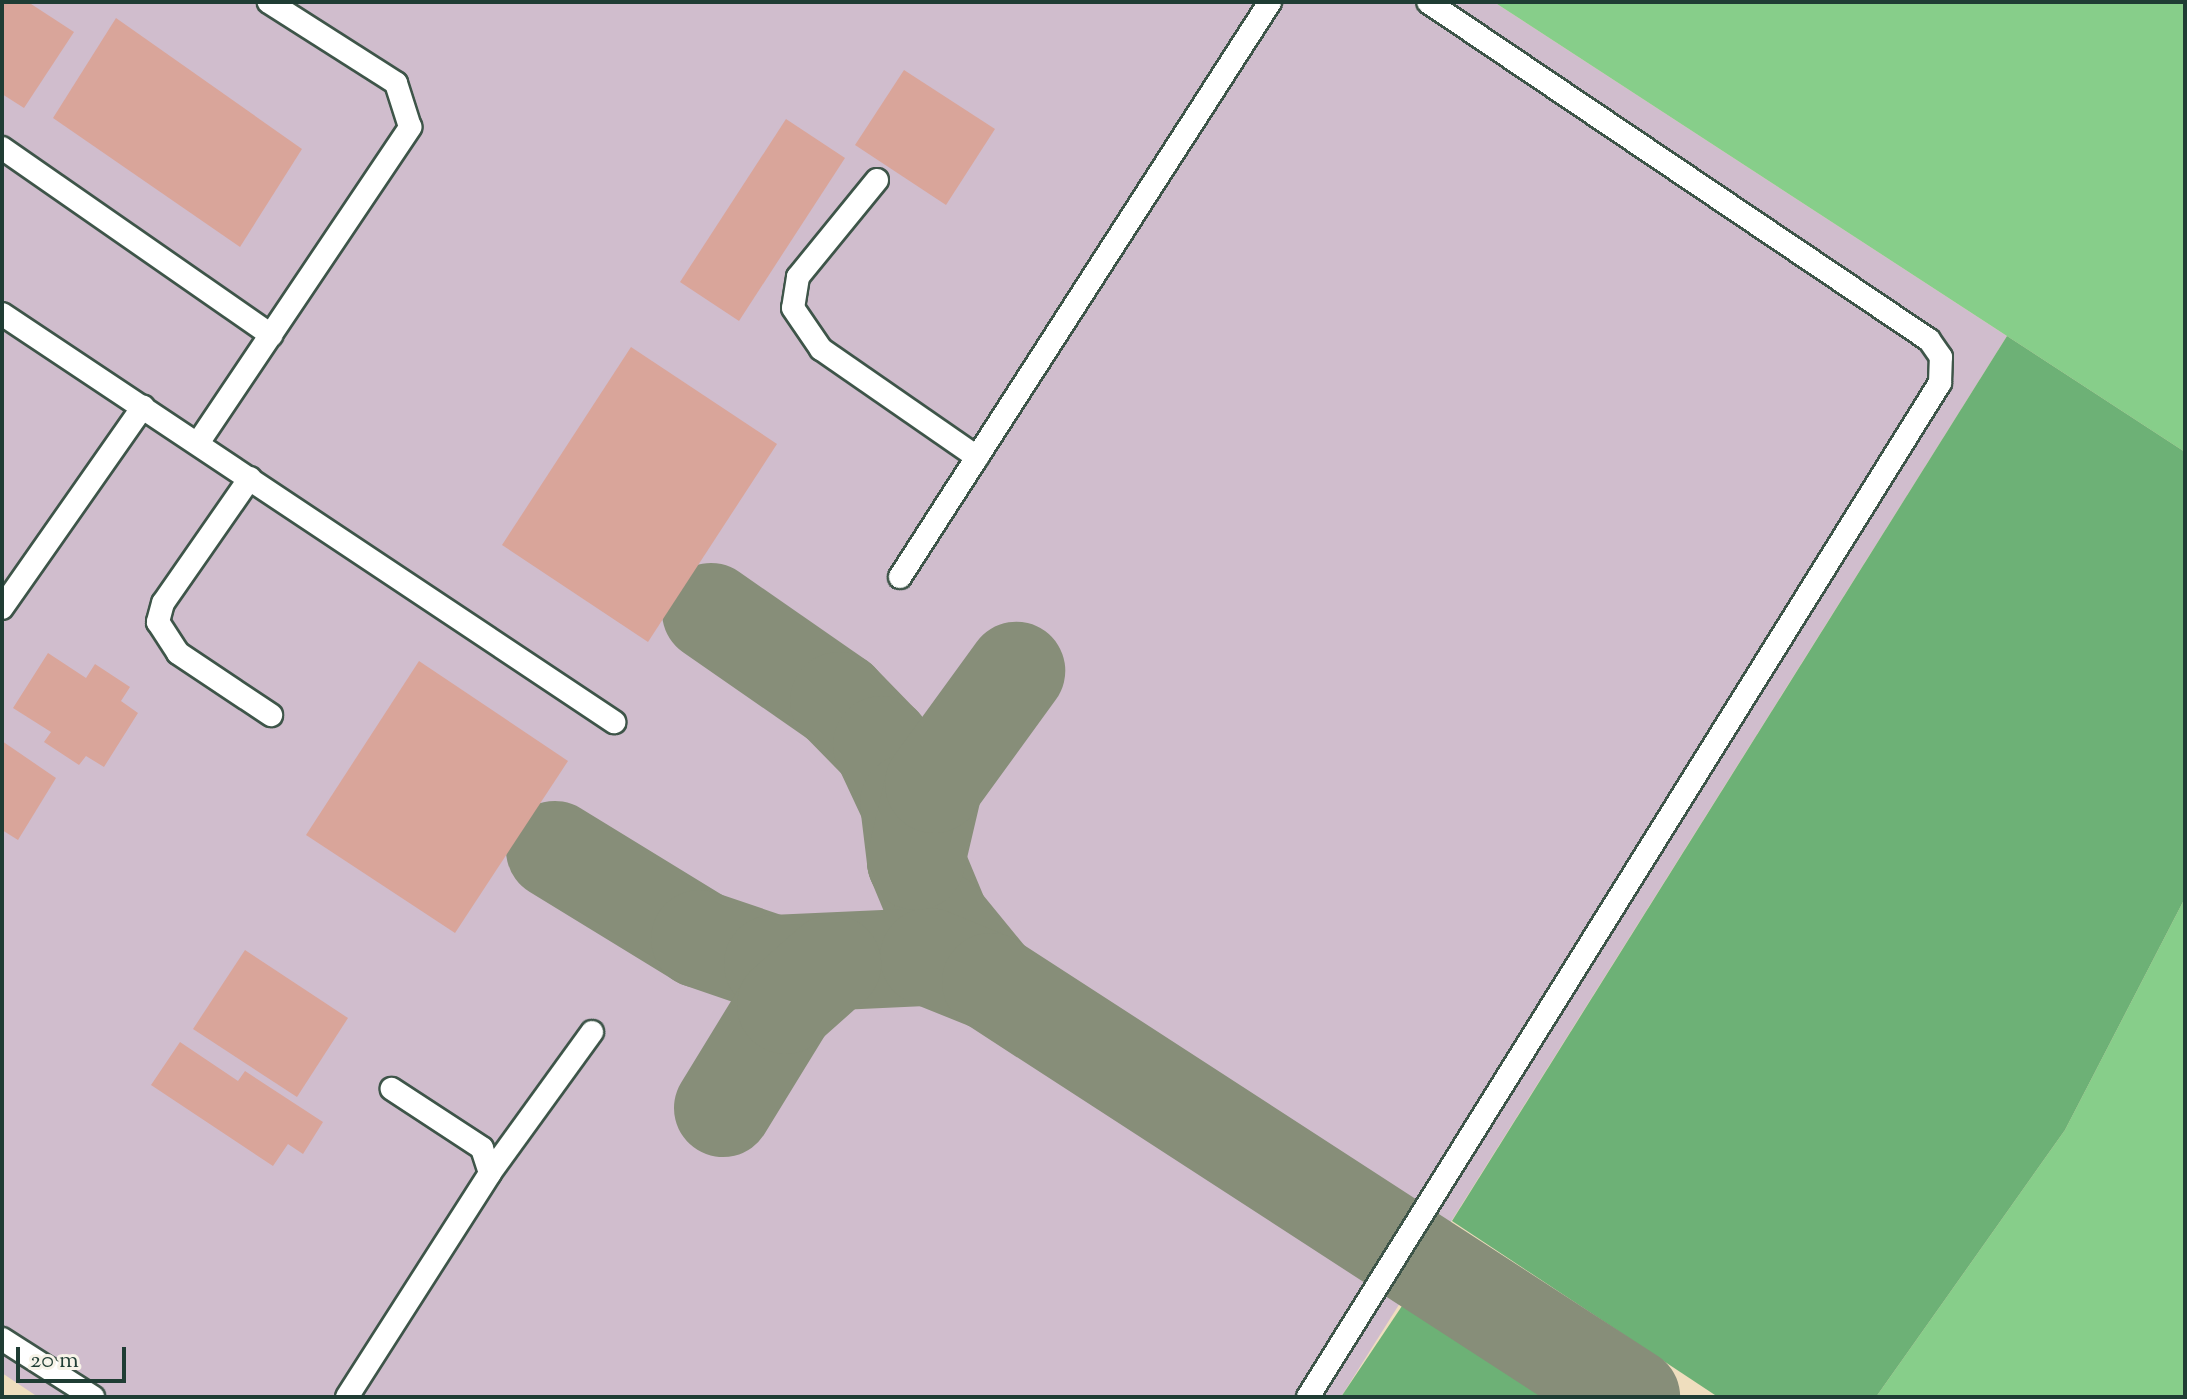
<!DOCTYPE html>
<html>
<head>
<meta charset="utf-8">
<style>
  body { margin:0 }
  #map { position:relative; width:2187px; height:1399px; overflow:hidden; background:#efdebe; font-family:"Sorts Mill Goudy",serif }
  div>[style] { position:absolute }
  .industrial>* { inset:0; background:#d0bdcd }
  .green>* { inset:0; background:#87ce8a }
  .forest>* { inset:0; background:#6db176 }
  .taxiway>* { height:98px; margin:-49px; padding:0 49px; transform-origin:49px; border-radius:49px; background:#878e79 }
  .building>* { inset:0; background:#d9a59a }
  .roads { filter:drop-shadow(2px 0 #3e5549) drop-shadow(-2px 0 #3e5549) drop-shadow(0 2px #3e5549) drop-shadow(0 -2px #3e5549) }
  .service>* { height:22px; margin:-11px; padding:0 11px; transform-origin:11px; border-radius:11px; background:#fff }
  span { translate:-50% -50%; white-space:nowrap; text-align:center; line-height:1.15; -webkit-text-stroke:8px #f7f3e8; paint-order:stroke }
  .frame { position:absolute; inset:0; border:4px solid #1f3d34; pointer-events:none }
  .scale { position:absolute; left:16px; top:1347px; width:110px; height:36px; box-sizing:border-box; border:4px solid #1f3d34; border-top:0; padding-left:10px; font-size:24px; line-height:28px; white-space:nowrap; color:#1f3d34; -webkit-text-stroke:6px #f7f3e8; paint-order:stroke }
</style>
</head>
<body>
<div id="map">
  <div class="industrial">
    <div style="clip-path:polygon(2px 2px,1494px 2px,2007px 336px,1341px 1397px,38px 1397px,2px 1373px)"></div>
  </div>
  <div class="green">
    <div style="clip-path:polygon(1494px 2px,2185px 2px,2185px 452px,2007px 336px)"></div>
    <div style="clip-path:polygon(2185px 898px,2185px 1397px,1876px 1397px,2065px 1130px)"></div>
  </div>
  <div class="forest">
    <div style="clip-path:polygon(2007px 336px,2185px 452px,2185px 898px,2065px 1130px,1876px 1397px,1718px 1397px,1452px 1221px)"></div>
    <div style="clip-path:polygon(1404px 1303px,1546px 1397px,1341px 1397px)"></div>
  </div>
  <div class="taxiway">
    <div style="left:711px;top:612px;width:156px;rotate:34.8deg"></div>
    <div style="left:839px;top:701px;width:62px;rotate:45.7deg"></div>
    <div style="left:882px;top:745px;width:64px;rotate:65deg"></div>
    <div style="left:909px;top:803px;width:58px;rotate:83.1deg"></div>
    <div style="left:916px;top:861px;width:65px;rotate:67.4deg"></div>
    <div style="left:941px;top:921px;width:79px;rotate:50.7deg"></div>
    <div style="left:555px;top:850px;width:170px;rotate:31.5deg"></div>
    <div style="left:700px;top:939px;width:77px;rotate:18.9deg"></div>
    <div style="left:773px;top:964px;width:156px;rotate:-2.6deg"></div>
    <div style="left:929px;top:957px;width:67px;rotate:22deg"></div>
    <div style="left:991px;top:982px;width:763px;rotate:32.96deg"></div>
    <div style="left:916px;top:861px;width:79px;rotate:-76.8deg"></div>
    <div style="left:934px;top:784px;width:140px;rotate:-54deg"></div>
    <div style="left:723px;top:1108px;width:121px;rotate:-58.5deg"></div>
    <div style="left:786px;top:1005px;width:62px;rotate:-41.7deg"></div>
  </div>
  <div class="building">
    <div style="clip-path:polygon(2px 2px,28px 2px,74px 32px,24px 108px,2px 94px)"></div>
    <div style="clip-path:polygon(116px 18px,302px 149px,240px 247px,53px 118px)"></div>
    <div style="clip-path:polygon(904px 70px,995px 129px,946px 205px,855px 145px)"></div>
    <div style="clip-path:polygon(786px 119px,845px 158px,739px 321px,680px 282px)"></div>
    <div style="clip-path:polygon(631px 347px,777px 444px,648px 642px,502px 545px)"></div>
    <div style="clip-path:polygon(48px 653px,86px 678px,95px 664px,130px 687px,121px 701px,138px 713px,104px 767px,86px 756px,79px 765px,44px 742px,51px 732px,13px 708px)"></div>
    <div style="clip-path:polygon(419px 661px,568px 761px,455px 933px,306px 835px)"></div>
    <div style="clip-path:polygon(2px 741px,56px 778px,18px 840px,2px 830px)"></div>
    <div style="clip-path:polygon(245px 950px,348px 1018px,297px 1097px,193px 1029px)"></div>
    <div style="clip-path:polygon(180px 1042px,238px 1081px,245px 1071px,323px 1122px,303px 1154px,288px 1144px,273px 1166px,151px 1085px)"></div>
  </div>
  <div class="roads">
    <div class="service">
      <div style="left:2px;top:148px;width:328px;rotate:34.8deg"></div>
      <div style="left:877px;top:180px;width:125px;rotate:129.2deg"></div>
      <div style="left:798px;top:277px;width:31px;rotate:99deg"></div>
      <div style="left:793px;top:308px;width:50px;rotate:55.7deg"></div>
      <div style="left:821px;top:349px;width:190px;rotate:34.7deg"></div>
      <div style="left:2px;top:314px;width:736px;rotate:33.69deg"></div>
      <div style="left:198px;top:443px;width:381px;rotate:-56.1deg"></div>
      <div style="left:410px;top:127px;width:46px;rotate:-107.7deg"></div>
      <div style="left:396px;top:83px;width:151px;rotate:-147.5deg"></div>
      <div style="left:250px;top:478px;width:152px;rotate:124.8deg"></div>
      <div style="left:163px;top:603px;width:20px;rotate:105deg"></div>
      <div style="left:158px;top:622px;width:37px;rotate:57deg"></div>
      <div style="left:178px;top:653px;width:112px;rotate:33.7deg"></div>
      <div style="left:900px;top:577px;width:684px;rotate:-57.24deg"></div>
      <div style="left:2px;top:608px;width:246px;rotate:-55deg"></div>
      <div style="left:490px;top:1173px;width:174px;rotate:-54.1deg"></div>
      <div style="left:2px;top:1339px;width:108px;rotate:32.5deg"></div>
      <div style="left:347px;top:1397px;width:266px;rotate:-57.4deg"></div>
      <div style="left:490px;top:1173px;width:26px;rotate:-108deg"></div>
      <div style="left:482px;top:1148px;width:108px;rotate:-146.8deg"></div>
      <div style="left:1308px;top:1397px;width:1195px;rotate:-58.07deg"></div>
      <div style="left:1940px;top:383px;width:26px;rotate:-88deg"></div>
      <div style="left:1941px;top:357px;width:21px;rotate:-125deg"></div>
      <div style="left:1929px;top:340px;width:604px;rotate:-145.99deg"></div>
    </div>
  </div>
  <div class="frame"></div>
  <div class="scale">20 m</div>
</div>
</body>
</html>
